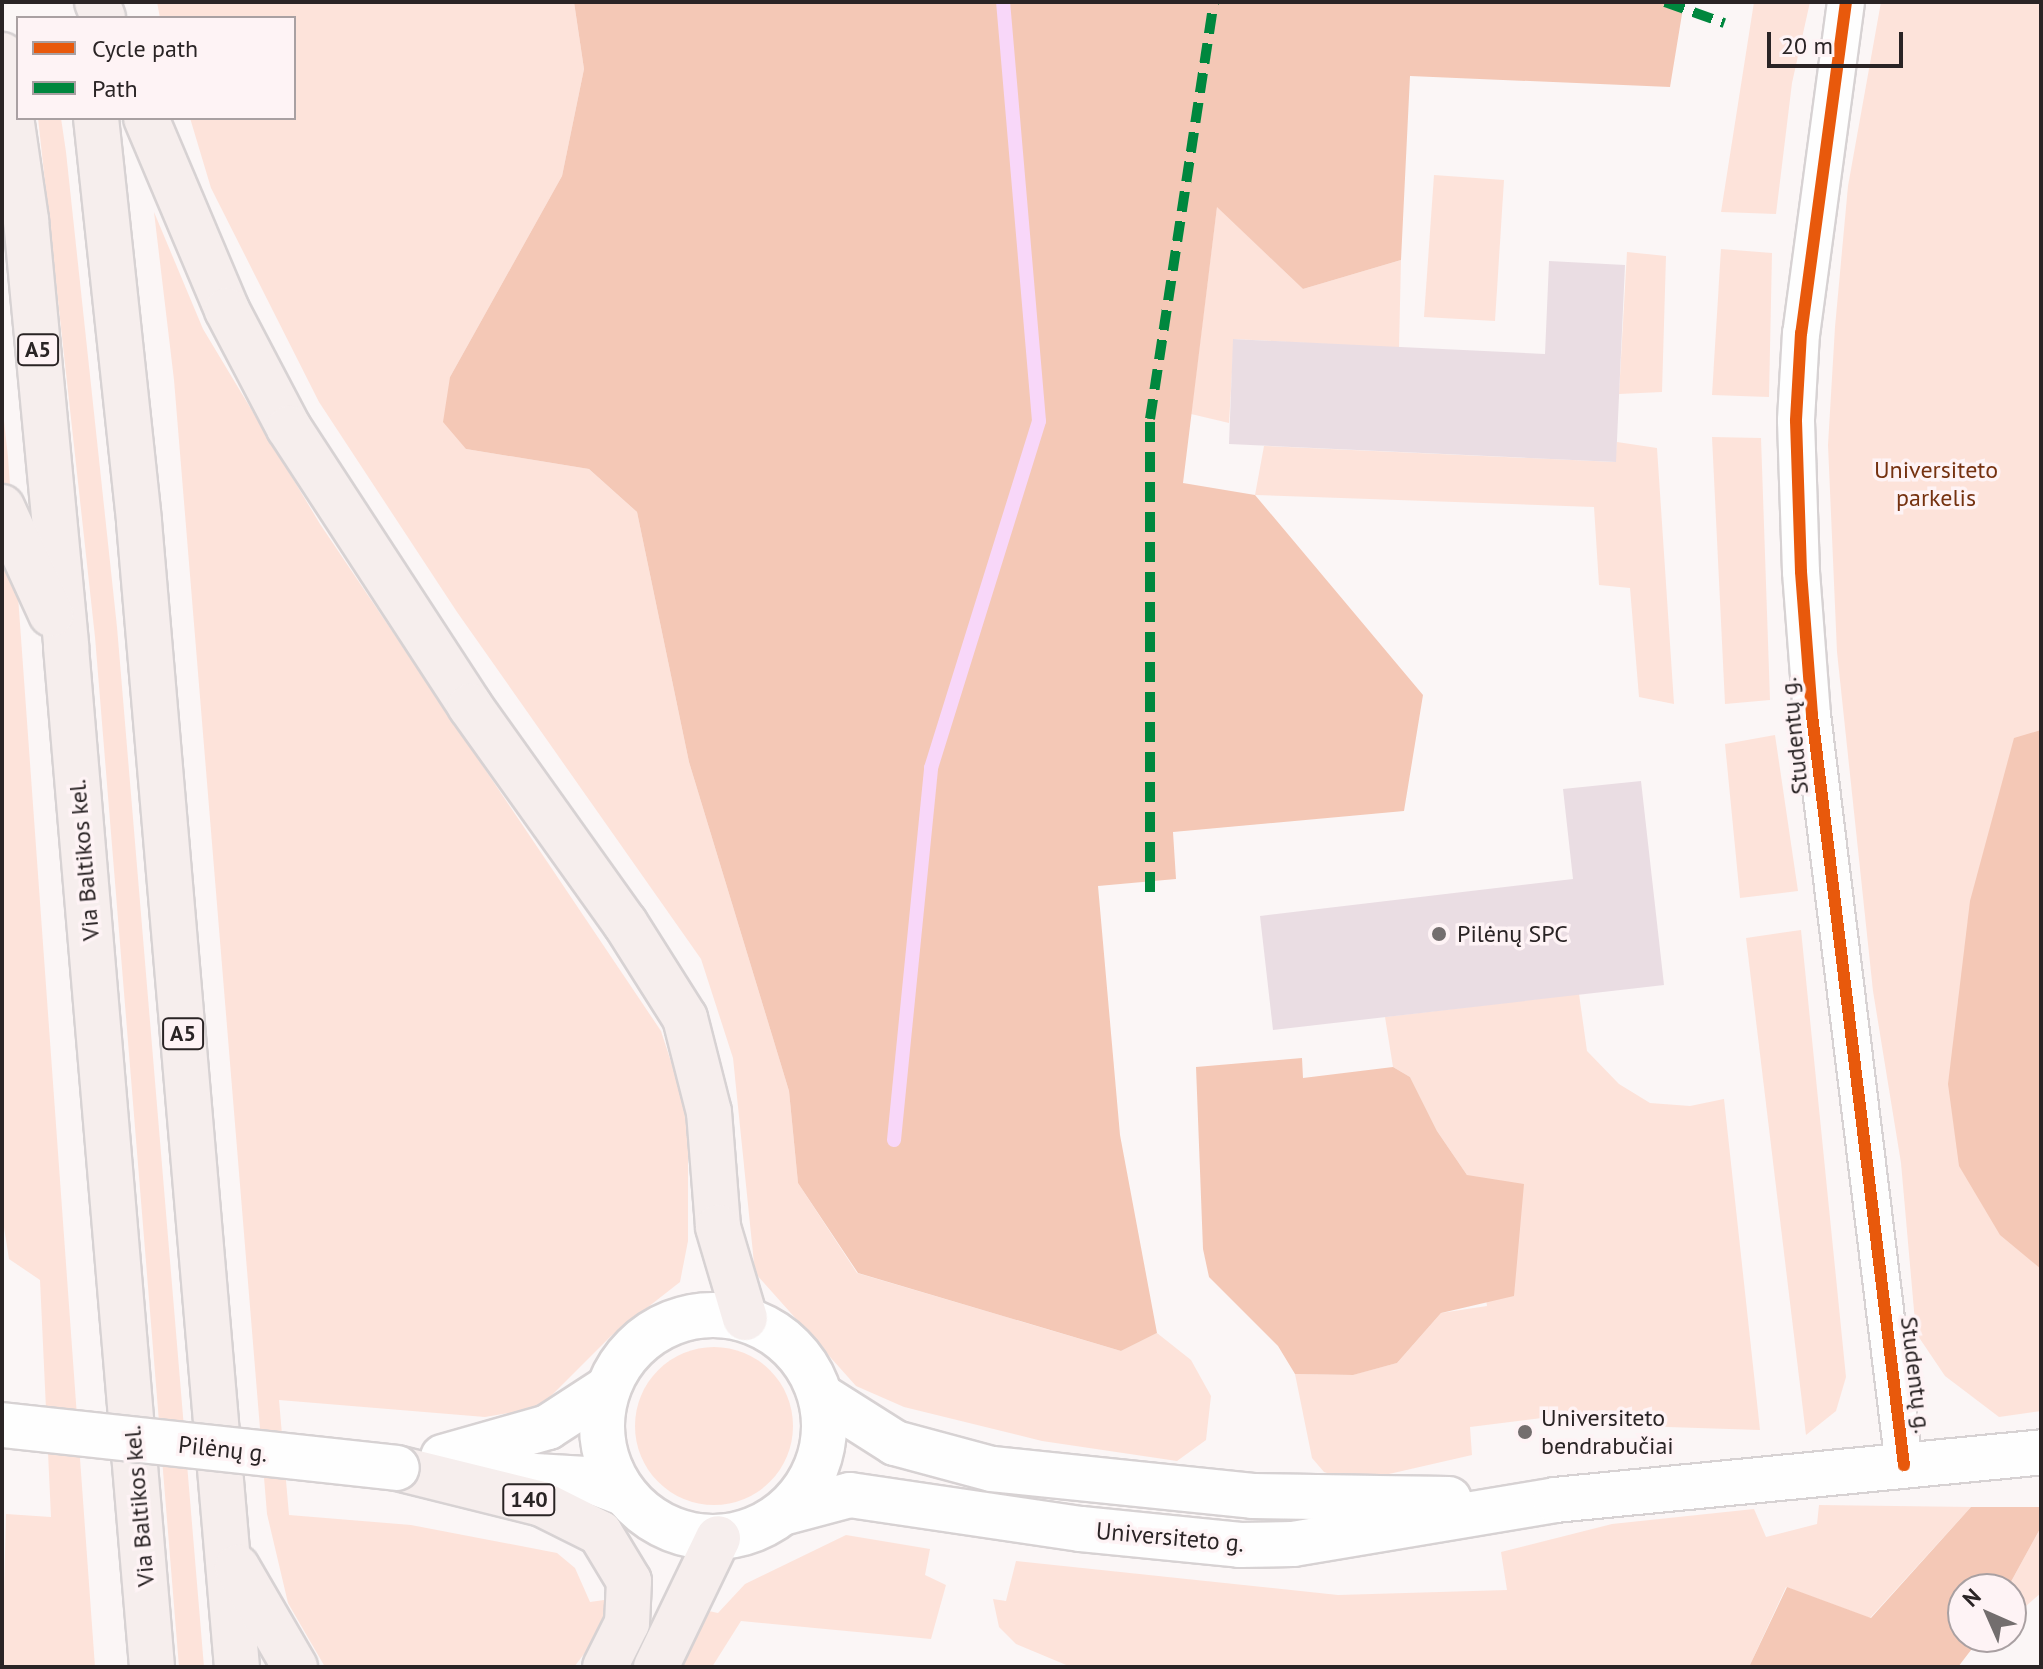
<!DOCTYPE html>
<html>
<head>
<meta charset="utf-8">
<style>
  body { margin:0 }
  #map { position:relative; width:2043px; height:1669px; overflow:hidden; background:#fbf6f6; font-family:"PT Sans",sans-serif }
  div>[style] { position:absolute }
  .green>* { inset:0; background:#fde3da }
  .round { border-radius:50% }
  .forest>* { inset:0; background:#f4c8b6 }
  .stream>* { height:14px; margin:-7px; padding:0 7px; transform-origin:7px; border-radius:7px; background:#f8d7f9 }
  .building>* { inset:0; background:#eadde3 }
  .roads { filter:drop-shadow(2px 0 #d7d2d3) drop-shadow(-2px 0 #d7d2d3) drop-shadow(0 2px #d7d2d3) drop-shadow(0 -2px #d7d2d3) }
  .minor>* { height:36px; margin:-18px; padding:0 18px; transform-origin:18px; border-radius:18px; background:#fefefe }
  .secondary>* { height:44px; margin:-22px; padding:0 22px; transform-origin:22px; border-radius:22px; background:#fefefe }
  .secondary>.ring { margin:-22px; padding:0; box-sizing:content-box; background:none; border:44px solid #fefefe; border-radius:50% }
  .trunk>* { height:44px; margin:-22px; padding:0 22px; transform-origin:22px; border-radius:22px; background:#f6eeed }
  .bridges { filter:drop-shadow(2px 0 #d7d2d3) drop-shadow(-2px 0 #d7d2d3) drop-shadow(0 2px #d7d2d3) drop-shadow(0 -2px #d7d2d3) }
  .secondary-bridge>* { height:44px; margin:-22px; padding:0 22px; transform-origin:22px; border-radius:22px; background:#fefefe }
  .quiet>* { height:10px; margin-top:-5px; transform-origin:0; background:repeating-linear-gradient(90deg,#00873e 0 20px,transparent 0 30px) }
  .cycleway>* { height:12px; margin:-6px; padding:0 6px; transform-origin:6px; border-radius:6px; background:#e8590c }
  .dots>* { width:22px; height:22px; translate:-50% -50%; box-sizing:border-box; border:4px solid #fef3f5; border-radius:50% }
  span { translate:-50% -50%; white-space:nowrap; text-align:center; line-height:1.15; -webkit-text-stroke:7px #fef3f5; paint-order:stroke }
  .shield-label span { padding:2px 6px; background:#fef3f5; border:2px solid; border-radius:6px; -webkit-text-stroke-width:0 }
  .shield-label { font-size:22px; color:#2a2425; font-weight:700 }
  .park-label { font-size:24px; color:#753210 }
  .street-label { font-size:24px; color:#2a2425 }
  .poi-label { font-size:24px; color:#2a2425 }
  .left { translate:0 -50%; text-align:left }
  .frame { position:absolute; inset:0; border:4px solid #2a2425; pointer-events:none }
  .legend { position:absolute; left:16px; top:16px; width:280px; height:104px; box-sizing:border-box; background:#fef3f5; border:2px solid #a9a0a2; margin:0; padding:10px 14px; list-style:none; font-size:24px; color:#2a2425 }
  .legend li { display:flex; align-items:center; gap:16px; height:40px }
  .legend b { width:40px; border:2px solid #a9a0a2 }
  .north { position:absolute; left:1947px; top:1573px; width:80px; height:80px; box-sizing:border-box; background:#fef3f5; border:2px solid #a9a0a2; border-radius:50%; rotate:315deg; font-size:22px; font-weight:700; line-height:32px; text-align:center; color:#2a2425 }
  .north::after { content:''; display:block; margin:auto; width:28px; height:36px; background:#736e6e; clip-path:polygon(50% 0,100% 100%,50% 72%,0 100%) }
  .scale { position:absolute; left:1767px; top:32px; width:136px; height:36px; box-sizing:border-box; border:4px solid #2a2425; border-top:0; padding-left:10px; font-size:24px; line-height:28px; white-space:nowrap; color:#2a2425; -webkit-text-stroke:6px #fef3f5; paint-order:stroke }
</style>
</head>
<body>
<div id="map">
  <div class="green">
    <div style="clip-path:polygon(157px 2px,574px 2px,584px 69px,562px 176px,450px 377px,466px 449px,589px 469px,637px 512px,689px 762px,789px 1091px,798px 1183px,857px 1273px,1121px 1351px,1157px 1333px,1191px 1360px,1211px 1396px,1206px 1440px,1177px 1461px,1042px 1441px,904px 1407px,856px 1386px,755px 1273px,733px 1058px,701px 959px,457px 612px,319px 402px,211px 188px,190px 118px,294px 118px,294px 18px,160px 18px)"></div>
    <div style="clip-path:polygon(1754px 2px,1810px 2px,1792px 83px,1776px 214px,1721px 212px)"></div>
    <div style="clip-path:polygon(1881px 2px,2041px 2px,2041px 1411px,1999px 1417px,1945px 1376px,1916px 1333px,1901px 1163px,1873px 991px,1837px 652px,1828px 445px,1835px 327px,1848px 186px)"></div>
    <div style="clip-path:polygon(38px 118px,61px 118px,66px 152px,117px 627px,204px 1667px,179px 1667px,95px 637px)"></div>
    <div style="clip-path:polygon(1434px 175px,1504px 180px,1495px 321px,1424px 317px)"></div>
    <div style="clip-path:polygon(1217px 206px,1303px 289px,1401px 260px,1399px 348px,1234px 339px,1229px 423px,1191px 414px)"></div>
    <div style="clip-path:polygon(154px 212px,203px 329px,320px 524px,661px 1031px,688px 1114px,688px 1241px,680px 1282px,611px 1336px,539px 1408px,485px 1417px,279px 1400px,289px 1515px,411px 1525px,557px 1553px,575px 1568px,590px 1602px,611px 1599px,601px 1632px,574px 1667px,325px 1667px,288px 1603px,267px 1514px,174px 380px)"></div>
    <div style="clip-path:polygon(1721px 249px,1772px 253px,1769px 397px,1712px 395px)"></div>
    <div style="clip-path:polygon(1627px 252px,1666px 256px,1662px 392px,1619px 394px)"></div>
    <div style="clip-path:polygon(2px 403px,8px 457px,95px 1667px,2px 1667px,6px 1514px,51px 1517px,40px 1280px,9px 1259px,2px 1215px)"></div>
    <div style="clip-path:polygon(1712px 437px,1761px 438px,1770px 700px,1725px 704px)"></div>
    <div style="clip-path:polygon(1617px 442px,1657px 448px,1674px 704px,1639px 697px,1630px 588px,1599px 585px,1594px 507px,1255px 495px,1264px 446px,1615px 462px)"></div>
    <div style="clip-path:polygon(1775px 735px,1798px 891px,1740px 898px,1725px 744px)"></div>
    <div style="clip-path:polygon(1801px 930px,1846px 1377px,1836px 1411px,1806px 1435px,1746px 938px)"></div>
    <div style="clip-path:polygon(1579px 994px,1587px 1051px,1619px 1084px,1650px 1103px,1690px 1106px,1724px 1099px,1760px 1430px,1606px 1425px,1605px 1410px,1470px 1427px,1472px 1455px,1354px 1482px,1324px 1472px,1312px 1458px,1295px 1374px,1352px 1375px,1397px 1363px,1441px 1313px,1487px 1306px,1467px 1175px,1437px 1131px,1410px 1077px,1393px 1067px,1385px 1017px)"></div>
    <div class="round" style="left:635px;top:1347px;width:158px;height:158px"></div>
    <div style="clip-path:polygon(1819px 1505px,1971px 1507px,1870px 1618px,1786px 1587px,1749px 1667px,1071px 1667px,1016px 1644px,999px 1627px,993px 1599px,1006px 1601px,1016px 1561px,1338px 1595px,1507px 1590px,1501px 1552px,1612px 1524px,1754px 1509px,1766px 1537px,1817px 1524px)"></div>
    <div style="clip-path:polygon(2041px 1527px,2041px 1593px,2011px 1619px,2007px 1589px)"></div>
    <div style="clip-path:polygon(846px 1535px,930px 1549px,925px 1575px,946px 1585px,931px 1639px,741px 1621px,712px 1667px,672px 1667px,704px 1610px,718px 1613px,745px 1584px)"></div>
  </div>
  <div class="forest">
    <div style="clip-path:polygon(574px 2px,1665px 2px,1683px 8px,1670px 87px,1410px 76px,1401px 260px,1303px 289px,1217px 207px,1183px 483px,1255px 495px,1423px 695px,1404px 811px,1173px 832px,1176px 879px,1098px 886px,1120px 1135px,1157px 1333px,1121px 1351px,858px 1273px,798px 1183px,789px 1091px,689px 762px,637px 512px,589px 469px,466px 449px,443px 422px,450px 377px,562px 176px,584px 69px)"></div>
    <div style="clip-path:polygon(2041px 730px,2041px 1269px,2000px 1235px,1959px 1166px,1948px 1084px,1970px 901px,2014px 738px)"></div>
    <div style="clip-path:polygon(1302px 1058px,1303px 1078px,1393px 1067px,1410px 1077px,1437px 1131px,1467px 1175px,1524px 1184px,1514px 1296px,1441px 1313px,1397px 1363px,1353px 1375px,1295px 1374px,1278px 1346px,1209px 1277px,1203px 1249px,1196px 1067px)"></div>
    <div style="clip-path:polygon(1971px 1507px,2041px 1507px,2041px 1527px,2007px 1589px,1963px 1589px,1963px 1637px,1981px 1637px,1958px 1667px,1749px 1667px,1787px 1587px,1871px 1618px)"></div>
  </div>
  <div class="stream">
    <div style="left:894px;top:1140px;width:374px;rotate:-84.3deg"></div>
    <div style="left:931px;top:768px;width:363px;rotate:-72.7deg"></div>
    <div style="left:1039px;top:421px;width:421px;rotate:-94.9deg"></div>
  </div>
  <div class="building">
    <div style="clip-path:polygon(1549px 261px,1625px 265px,1616px 462px,1229px 444px,1233px 339px,1545px 354px)"></div>
    <div style="clip-path:polygon(1641px 781px,1664px 985px,1273px 1030px,1260px 916px,1573px 879px,1563px 789px)"></div>
  </div>
  <div class="roads">
    <div class="minor">
      <div style="left:1846px;top:2px;width:334px;rotate:97.7deg"></div>
      <div style="left:1801px;top:333px;width:88px;rotate:93.3deg"></div>
      <div style="left:1796px;top:421px;width:151px;rotate:88.1deg"></div>
      <div style="left:1801px;top:572px;width:143px;rotate:85.6deg"></div>
      <div style="left:1812px;top:715px;width:756px;rotate:83.01deg"></div>
    </div>
    <div class="secondary">
      <div class="ring" style="left:602px;top:1315px;width:178px;height:178px"></div>
      <div style="left:821px;top:1396px;width:88px;rotate:32.4deg"></div>
      <div style="left:895px;top:1443px;width:100px;rotate:15deg"></div>
      <div style="left:992px;top:1469px;width:262px;rotate:5.9deg"></div>
      <div style="left:1253px;top:1496px;width:196px;rotate:0.9deg"></div>
      <div style="left:443px;top:1457px;width:109px;rotate:-15.9deg"></div>
      <div style="left:548px;top:1427px;width:72px;rotate:-33deg"></div>
      <div style="left:451px;top:1471px;width:135px;rotate:3.4deg"></div>
      <div style="left:586px;top:1479px;width:40px;rotate:21deg"></div>
      <div style="left:786px;top:1512px;width:66px;rotate:-14.9deg"></div>
      <div style="left:850px;top:1495px;width:233px;rotate:8.4deg"></div>
      <div style="left:1081px;top:1529px;width:160px;rotate:5.7deg"></div>
      <div style="left:1240px;top:1545px;width:53px;rotate:-1.1deg"></div>
      <div style="left:1293px;top:1544px;width:266px;rotate:-9.5deg"></div>
      <div style="left:1555px;top:1500px;width:488px;rotate:-5.6deg"></div>
    </div>
    <div class="trunk">
      <div style="left:97px;top:2px;width:17px;rotate:69deg"></div>
      <div style="left:2px;top:55px;width:167px;rotate:81.7deg"></div>
      <div style="left:26px;top:220px;width:429px;rotate:84.6deg"></div>
      <div style="left:66px;top:647px;width:1024px;rotate:85.18deg"></div>
      <div style="left:96px;top:118px;width:406px;rotate:83.9deg"></div>
      <div style="left:139px;top:522px;width:1149px;rotate:85.11deg"></div>
      <div style="left:146px;top:118px;width:208px;rotate:67.1deg"></div>
      <div style="left:227px;top:310px;width:133px;rotate:62.3deg"></div>
      <div style="left:289px;top:428px;width:332px;rotate:56.9deg"></div>
      <div style="left:470px;top:706px;width:267px;rotate:54.5deg"></div>
      <div style="left:625px;top:923px;width:112px;rotate:57.7deg"></div>
      <div style="left:685px;top:1018px;width:97px;rotate:75.7deg"></div>
      <div style="left:709px;top:1112px;width:115px;rotate:85.5deg"></div>
      <div style="left:718px;top:1227px;width:95px;rotate:73.5deg"></div>
      <div style="left:2px;top:507px;width:118px;rotate:65.4deg"></div>
      <div style="left:397px;top:1468px;width:149px;rotate:13.9deg"></div>
      <div style="left:542px;top:1504px;width:65px;rotate:26.6deg"></div>
      <div style="left:600px;top:1533px;width:56px;rotate:58.9deg"></div>
      <div style="left:629px;top:1581px;width:42px;rotate:92.7deg"></div>
      <div style="left:627px;top:1623px;width:49px;rotate:116.6deg"></div>
      <div style="left:237px;top:1567px;width:116px;rotate:59.9deg"></div>
      <div style="left:656px;top:1667px;width:143px;rotate:-64.3deg"></div>
    </div>
  </div>
  <div class="bridges">
    <div class="secondary-bridge">
      <div style="left:2px;top:1425px;width:397px;rotate:6.2deg"></div>
    </div>
  </div>
  <div class="quiet">
    <div style="left:1665px;top:2px;width:63px;rotate:19.6deg"></div>
    <div style="left:1150px;top:892px;width:473px;rotate:-90deg"></div>
    <div style="left:1150px;top:419px;width:422px;rotate:-81.3deg"></div>
  </div>
  <div class="cycleway">
    <div style="left:1846px;top:2px;width:334px;rotate:97.7deg"></div>
    <div style="left:1801px;top:333px;width:88px;rotate:93.3deg"></div>
    <div style="left:1796px;top:421px;width:151px;rotate:88.1deg"></div>
    <div style="left:1801px;top:572px;width:143px;rotate:85.6deg"></div>
    <div style="left:1812px;top:715px;width:756px;rotate:83.01deg"></div>
  </div>
  <div class="dots">
    <div style="left:1439px;top:934px;background:#736e6e"></div>
    <div style="left:1525px;top:1432px;background:#736e6e"></div>
  </div>
  <div class="shield-label">
    <span style="left:38px;top:350px">A5</span>
    <span style="left:183px;top:1034px">A5</span>
    <span style="left:529px;top:1500px">140</span>
  </div>
  <div class="park-label">
    <span style="left:1936px;top:484px">Universiteto<br>parkelis</span>
  </div>
  <div class="street-label">
    <span style="left:1794px;top:736px;rotate:-96deg">Studentų g.</span>
    <span style="left:84px;top:860px;rotate:-95deg">Via Baltikos kel.</span>
    <span style="left:1916px;top:1375px;rotate:83deg">Studentų g.</span>
    <span style="left:223px;top:1449px;rotate:6deg">Pilėnų g.</span>
    <span style="left:139px;top:1506px;rotate:-95deg">Via Baltikos kel.</span>
    <span style="left:1170px;top:1537px;rotate:5deg">Universiteto g.</span>
  </div>
  <div class="poi-label">
    <span class="left" style="left:1457px;top:934px">Pilėnų SPC</span>
    <span class="left" style="left:1541px;top:1432px">Universiteto<br>bendrabučiai</span>
  </div>
  <div class="frame"></div>
  <ul class="legend">
  <li><b style="height:10px;background:#e8590c"></b>Cycle path</li>
  <li><b style="height:10px;background:#00873e"></b>Path</li>
  </ul>
  <div class="north">N</div>
  <div class="scale">20 m</div>
</div>
</body>
</html>
